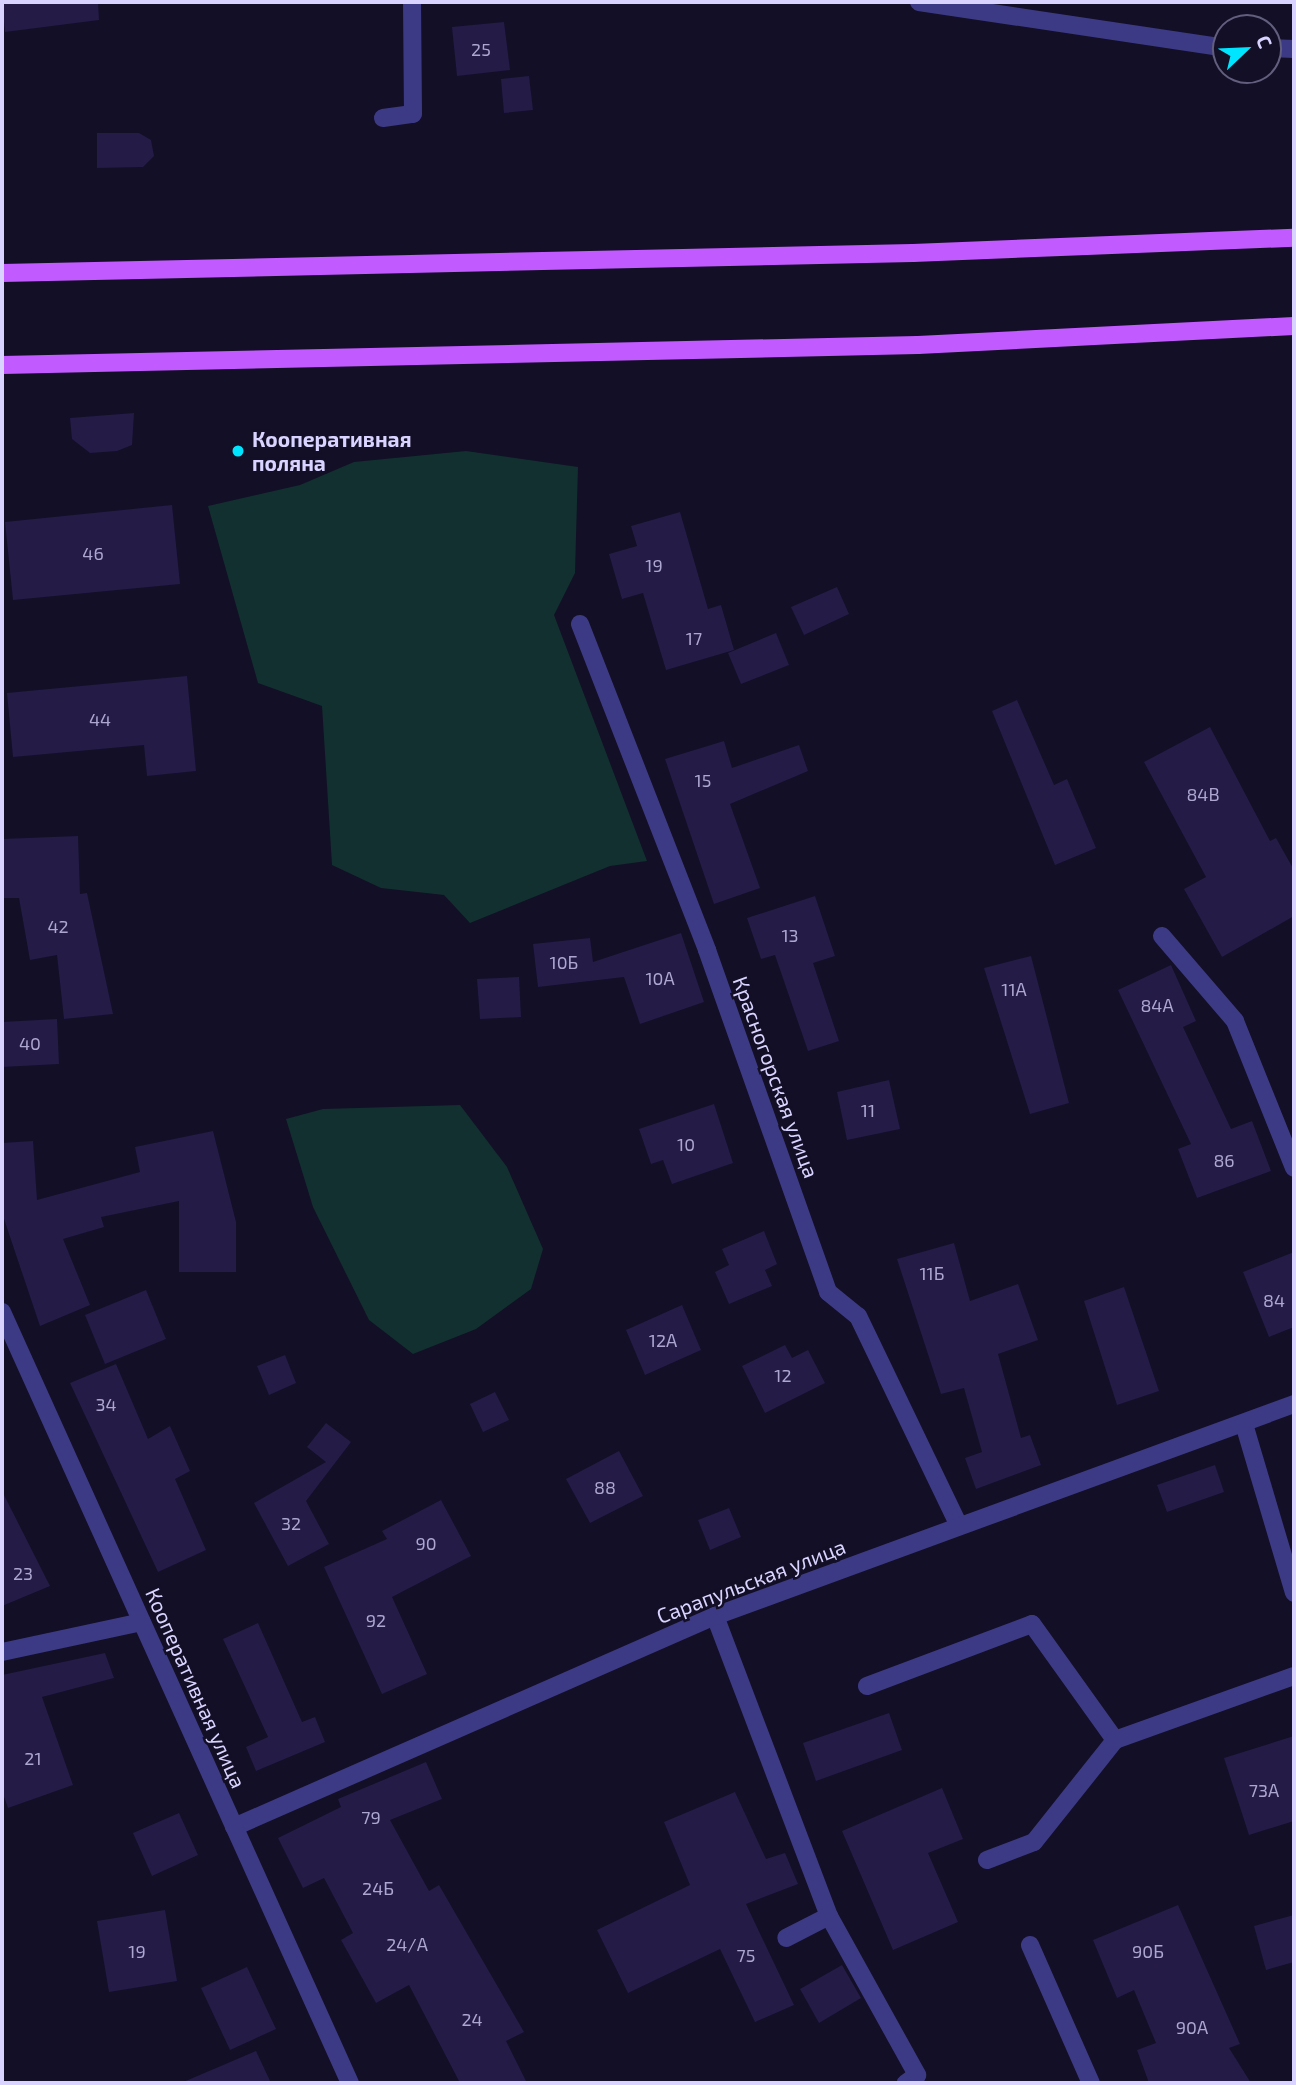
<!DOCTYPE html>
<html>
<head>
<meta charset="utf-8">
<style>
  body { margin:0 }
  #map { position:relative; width:1296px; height:2085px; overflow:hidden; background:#130f26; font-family:"Exo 2",sans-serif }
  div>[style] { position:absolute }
  .green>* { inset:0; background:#12302f }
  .building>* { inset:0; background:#241b47 }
  .service>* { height:18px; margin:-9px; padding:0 9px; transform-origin:9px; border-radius:9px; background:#3d3a85 }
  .minor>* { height:18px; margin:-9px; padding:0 9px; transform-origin:9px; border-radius:9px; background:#3d3a85 }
  .tertiary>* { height:18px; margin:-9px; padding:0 9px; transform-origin:9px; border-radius:9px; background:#3d3a85 }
  .primary>* { height:18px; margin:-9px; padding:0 9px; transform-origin:9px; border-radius:9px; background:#c25bff }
  .dots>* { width:19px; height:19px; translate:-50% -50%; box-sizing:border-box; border:4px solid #130f26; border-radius:50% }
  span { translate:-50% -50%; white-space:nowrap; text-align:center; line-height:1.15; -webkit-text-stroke:5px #130f26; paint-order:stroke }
  .number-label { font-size:18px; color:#aca6d1 }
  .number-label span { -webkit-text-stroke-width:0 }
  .poi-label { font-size:21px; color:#d9d4ff; font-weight:700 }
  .left { translate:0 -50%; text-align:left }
  .street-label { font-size:21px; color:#d9d4ff }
  .frame { position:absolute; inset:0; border:4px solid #d9d4ff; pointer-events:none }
  .north { position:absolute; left:1212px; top:14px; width:70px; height:70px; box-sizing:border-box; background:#130f26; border:2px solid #625e7d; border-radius:50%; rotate:67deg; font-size:19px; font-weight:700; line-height:28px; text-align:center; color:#d9d4ff }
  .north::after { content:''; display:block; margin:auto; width:24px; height:32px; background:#00e5ff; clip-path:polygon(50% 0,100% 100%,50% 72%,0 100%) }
</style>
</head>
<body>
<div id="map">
  <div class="green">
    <div style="clip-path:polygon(466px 451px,578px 467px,575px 573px,554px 615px,647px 861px,610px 866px,470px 923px,444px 895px,381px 888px,332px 865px,322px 706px,258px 683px,208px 506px,300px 485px,354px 462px)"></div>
    <div style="clip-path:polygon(460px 1105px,507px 1167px,543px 1249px,531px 1289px,476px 1329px,413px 1354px,369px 1320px,313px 1207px,286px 1119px,323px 1109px)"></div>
  </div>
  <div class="building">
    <div style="clip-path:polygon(2px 2px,98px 2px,99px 20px,5px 32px)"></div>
    <div style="clip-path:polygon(504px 22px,510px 70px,457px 76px,452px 27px)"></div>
    <div style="clip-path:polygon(529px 76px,533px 110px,504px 113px,501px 79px)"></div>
    <div style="clip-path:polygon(97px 133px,139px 133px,151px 140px,154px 156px,143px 167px,97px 168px)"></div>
    <div style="clip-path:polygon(134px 413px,132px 445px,117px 451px,90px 453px,72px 439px,70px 418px)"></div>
    <div style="clip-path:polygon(172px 505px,180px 584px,13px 600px,5px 522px)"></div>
    <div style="clip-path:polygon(680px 512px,708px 609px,721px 605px,734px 650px,666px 670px,643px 593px,622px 599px,609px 554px,637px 546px,631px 526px)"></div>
    <div style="clip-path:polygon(837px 587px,849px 614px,804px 635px,791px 607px)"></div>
    <div style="clip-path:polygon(776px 633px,789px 665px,741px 684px,728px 653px)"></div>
    <div style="clip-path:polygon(187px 676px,196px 771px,147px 776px,144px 745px,13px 757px,7px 693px)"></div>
    <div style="clip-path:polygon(1017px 700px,1054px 785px,1067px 779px,1096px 848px,1055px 865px,992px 711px)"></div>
    <div style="clip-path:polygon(1210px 727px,1270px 841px,1276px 838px,1294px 870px,1294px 916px,1222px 957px,1184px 889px,1206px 877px,1144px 762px)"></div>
    <div style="clip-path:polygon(724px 741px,732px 768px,799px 745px,808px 771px,730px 804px,760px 888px,714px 904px,665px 759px)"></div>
    <div style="clip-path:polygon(78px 836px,80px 894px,87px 893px,113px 1014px,64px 1019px,57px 955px,30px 960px,19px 898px,2px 898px,2px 839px)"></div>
    <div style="clip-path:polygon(815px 896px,835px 956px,813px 963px,839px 1041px,808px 1051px,775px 955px,761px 959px,747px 918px)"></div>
    <div style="clip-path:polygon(681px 933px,704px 1002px,640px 1024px,624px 977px,538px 987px,533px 944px,590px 938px,593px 962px)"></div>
    <div style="clip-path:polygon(1031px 956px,1069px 1103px,1030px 1114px,984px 968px)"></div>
    <div style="clip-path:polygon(1171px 965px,1196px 1021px,1183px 1027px,1231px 1129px,1252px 1121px,1271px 1171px,1197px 1198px,1178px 1149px,1191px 1144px,1118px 990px)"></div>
    <div style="clip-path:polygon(519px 977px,521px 1017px,480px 1019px,477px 979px)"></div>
    <div style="clip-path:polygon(57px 1019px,59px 1064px,2px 1067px,2px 1022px)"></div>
    <div style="clip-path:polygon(889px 1080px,900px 1129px,847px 1140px,837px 1092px)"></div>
    <div style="clip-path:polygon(714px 1104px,733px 1163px,672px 1184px,663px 1160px,651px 1164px,639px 1129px)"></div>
    <div style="clip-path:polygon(213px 1131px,236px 1222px,236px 1272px,179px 1272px,179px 1201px,101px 1217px,104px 1227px,63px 1239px,90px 1305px,40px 1326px,2px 1213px,2px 1143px,33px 1141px,37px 1200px,140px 1172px,135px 1147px)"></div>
    <div style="clip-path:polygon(764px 1231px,777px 1264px,765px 1270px,772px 1286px,729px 1304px,715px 1272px,729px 1265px,722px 1249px)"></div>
    <div style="clip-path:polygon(954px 1243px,970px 1301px,1018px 1284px,1038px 1340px,998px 1354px,1021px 1438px,1030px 1435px,1041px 1465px,976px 1489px,965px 1458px,982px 1452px,964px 1388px,941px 1394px,897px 1259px)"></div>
    <div style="clip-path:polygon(1294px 1252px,1294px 1327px,1269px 1337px,1243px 1272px)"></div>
    <div style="clip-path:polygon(1124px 1287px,1159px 1391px,1117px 1405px,1084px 1301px)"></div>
    <div style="clip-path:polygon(146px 1290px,166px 1339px,105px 1364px,85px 1315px)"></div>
    <div style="clip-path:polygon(682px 1305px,701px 1350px,645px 1375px,626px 1330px)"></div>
    <div style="clip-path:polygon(785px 1345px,792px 1358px,808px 1350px,825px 1383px,765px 1413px,742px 1366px)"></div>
    <div style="clip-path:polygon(285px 1355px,296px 1383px,269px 1395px,257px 1366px)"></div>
    <div style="clip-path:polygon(116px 1364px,148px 1439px,170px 1426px,190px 1471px,175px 1479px,206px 1550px,158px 1572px,70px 1383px)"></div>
    <div style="clip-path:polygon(495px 1392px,509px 1420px,483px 1432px,470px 1404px)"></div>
    <div style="clip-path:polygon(326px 1423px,351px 1442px,306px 1501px,329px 1544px,288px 1566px,254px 1503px,326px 1462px,307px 1447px)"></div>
    <div style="clip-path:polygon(619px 1451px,643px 1496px,590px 1523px,566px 1479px)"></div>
    <div style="clip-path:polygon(1215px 1465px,1224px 1492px,1167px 1512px,1157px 1485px)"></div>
    <div style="clip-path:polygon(2px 1491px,50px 1586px,2px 1606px)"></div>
    <div style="clip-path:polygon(441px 1500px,471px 1556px,392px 1597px,427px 1674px,382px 1694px,324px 1567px,387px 1539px,382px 1531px)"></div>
    <div style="clip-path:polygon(729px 1508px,741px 1537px,710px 1550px,698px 1520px)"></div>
    <div style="clip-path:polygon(258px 1623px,302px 1722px,315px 1717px,325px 1742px,256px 1771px,246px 1747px,268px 1737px,223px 1639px)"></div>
    <div style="clip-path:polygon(105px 1653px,114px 1678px,42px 1697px,73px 1785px,8px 1808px,2px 1791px,2px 1675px)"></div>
    <div style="clip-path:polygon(889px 1713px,902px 1750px,816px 1781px,803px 1743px)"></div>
    <div style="clip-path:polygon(1294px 1736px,1294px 1821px,1249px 1835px,1224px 1758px)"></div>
    <div style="clip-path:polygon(426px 1762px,442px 1799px,390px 1820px,429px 1891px,439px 1885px,524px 2032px,506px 2041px,527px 2083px,460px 2083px,409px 1985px,376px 2003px,341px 1940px,353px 1933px,324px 1878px,303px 1888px,278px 1838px,341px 1807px,338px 1799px)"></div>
    <div style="clip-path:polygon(942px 1788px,963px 1839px,928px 1853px,958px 1922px,893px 1950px,842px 1831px)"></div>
    <div style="clip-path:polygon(735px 1792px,766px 1859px,785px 1853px,798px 1884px,746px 1904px,794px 2005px,755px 2022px,720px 1949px,628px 1993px,597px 1930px,690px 1885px,664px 1822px)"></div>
    <div style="clip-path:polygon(179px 1813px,198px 1855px,152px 1876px,133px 1833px)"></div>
    <div style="clip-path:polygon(1178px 1905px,1240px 2044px,1229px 2048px,1251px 2083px,1149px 2083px,1137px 2050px,1156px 2043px,1134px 1990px,1117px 1998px,1093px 1940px)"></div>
    <div style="clip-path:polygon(165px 1910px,177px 1981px,109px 1992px,97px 1921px)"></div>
    <div style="clip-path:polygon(1294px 1915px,1294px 1962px,1266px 1970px,1254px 1926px)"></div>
    <div style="clip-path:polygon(842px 1965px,861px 1998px,819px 2023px,800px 1989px)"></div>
    <div style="clip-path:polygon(247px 1967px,276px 2029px,230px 2050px,201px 1988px)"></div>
    <div style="clip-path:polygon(256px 2051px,271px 2083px,181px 2083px)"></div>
  </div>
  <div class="service">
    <div style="left:1162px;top:936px;width:112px;rotate:49.3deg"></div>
    <div style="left:1235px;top:1021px;width:158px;rotate:68.1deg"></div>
    <div style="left:1244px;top:1424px;width:176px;rotate:73.5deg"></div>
    <div style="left:715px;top:1616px;width:321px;rotate:69.2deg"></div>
    <div style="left:829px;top:1916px;width:48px;rotate:152.9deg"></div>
    <div style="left:867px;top:1686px;width:176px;rotate:-20.6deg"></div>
    <div style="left:1032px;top:1624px;width:143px;rotate:54.4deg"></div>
    <div style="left:987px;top:1860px;width:50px;rotate:-21deg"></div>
    <div style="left:1034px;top:1842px;width:130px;rotate:-51.5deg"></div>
    <div style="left:1115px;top:1740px;width:190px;rotate:-19.7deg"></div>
    <div style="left:829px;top:1916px;width:182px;rotate:61deg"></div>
    <div style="left:917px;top:2075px;width:14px;rotate:144deg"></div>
  </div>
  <div class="minor">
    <div style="left:919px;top:2px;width:310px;rotate:8.5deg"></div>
    <div style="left:1268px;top:48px;width:26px;rotate:2deg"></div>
    <div style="left:383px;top:118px;width:30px;rotate:-8deg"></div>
    <div style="left:413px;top:114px;width:112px;rotate:-90.5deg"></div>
    <div style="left:580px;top:624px;width:350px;rotate:68.7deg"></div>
    <div style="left:707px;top:950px;width:363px;rotate:70.5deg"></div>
    <div style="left:828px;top:1292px;width:38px;rotate:39deg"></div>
    <div style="left:858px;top:1316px;width:233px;rotate:64.3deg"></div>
    <div style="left:2px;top:1652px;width:143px;rotate:-12.1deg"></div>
    <div style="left:234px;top:1827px;width:525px;rotate:-23.69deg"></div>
    <div style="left:715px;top:1616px;width:617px;rotate:-20.11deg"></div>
    <div style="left:1030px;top:1945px;width:151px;rotate:66.2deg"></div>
  </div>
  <div class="tertiary">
    <div style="left:2px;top:1312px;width:846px;rotate:65.71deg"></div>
  </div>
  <div class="primary">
    <div style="left:2px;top:273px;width:911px;rotate:-1.26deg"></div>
    <div style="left:913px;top:253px;width:381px;rotate:-2.3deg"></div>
    <div style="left:2px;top:365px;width:916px;rotate:-1.25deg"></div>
    <div style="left:918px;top:345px;width:376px;rotate:-2.9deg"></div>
  </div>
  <div class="dots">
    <div style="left:238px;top:451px;background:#00e5ff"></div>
  </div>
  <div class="number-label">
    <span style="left:481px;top:49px">25</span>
    <span style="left:93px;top:553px">46</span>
    <span style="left:654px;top:565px">19</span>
    <span style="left:694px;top:638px">17</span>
    <span style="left:100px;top:719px">44</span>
    <span style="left:703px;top:780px">15</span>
    <span style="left:1203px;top:794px">84В</span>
    <span style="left:58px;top:926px">42</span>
    <span style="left:790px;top:935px">13</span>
    <span style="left:564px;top:962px">10Б</span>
    <span style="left:660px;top:978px">10А</span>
    <span style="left:1014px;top:989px">11А</span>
    <span style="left:1157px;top:1005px">84А</span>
    <span style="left:30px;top:1043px">40</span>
    <span style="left:868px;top:1110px">11</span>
    <span style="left:686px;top:1144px">10</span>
    <span style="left:1224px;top:1160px">86</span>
    <span style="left:932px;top:1273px">11Б</span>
    <span style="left:1274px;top:1300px">84</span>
    <span style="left:663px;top:1340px">12А</span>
    <span style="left:783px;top:1375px">12</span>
    <span style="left:106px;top:1404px">34</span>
    <span style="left:605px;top:1487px">88</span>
    <span style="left:291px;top:1523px">32</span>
    <span style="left:426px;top:1543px">90</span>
    <span style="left:23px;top:1573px">23</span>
    <span style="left:376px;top:1620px">92</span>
    <span style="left:33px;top:1758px">21</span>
    <span style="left:1264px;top:1790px">73А</span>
    <span style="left:371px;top:1817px">79</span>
    <span style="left:378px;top:1888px">24Б</span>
    <span style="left:407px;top:1944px">24/А</span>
    <span style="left:137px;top:1951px">19</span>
    <span style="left:1148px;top:1951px">90Б</span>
    <span style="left:746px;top:1955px">75</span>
    <span style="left:472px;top:2019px">24</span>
    <span style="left:1192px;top:2027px">90А</span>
  </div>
  <div class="poi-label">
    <span class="left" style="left:252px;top:451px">Кооперативная<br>поляна</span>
  </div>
  <div class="street-label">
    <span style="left:776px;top:1077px;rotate:70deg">Красногорская улица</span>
    <span style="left:751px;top:1581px;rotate:-21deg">Сарапульская улица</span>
    <span style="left:196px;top:1688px;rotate:66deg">Кооперативная улица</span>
  </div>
  <div class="frame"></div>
  <div class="north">С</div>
</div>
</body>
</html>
